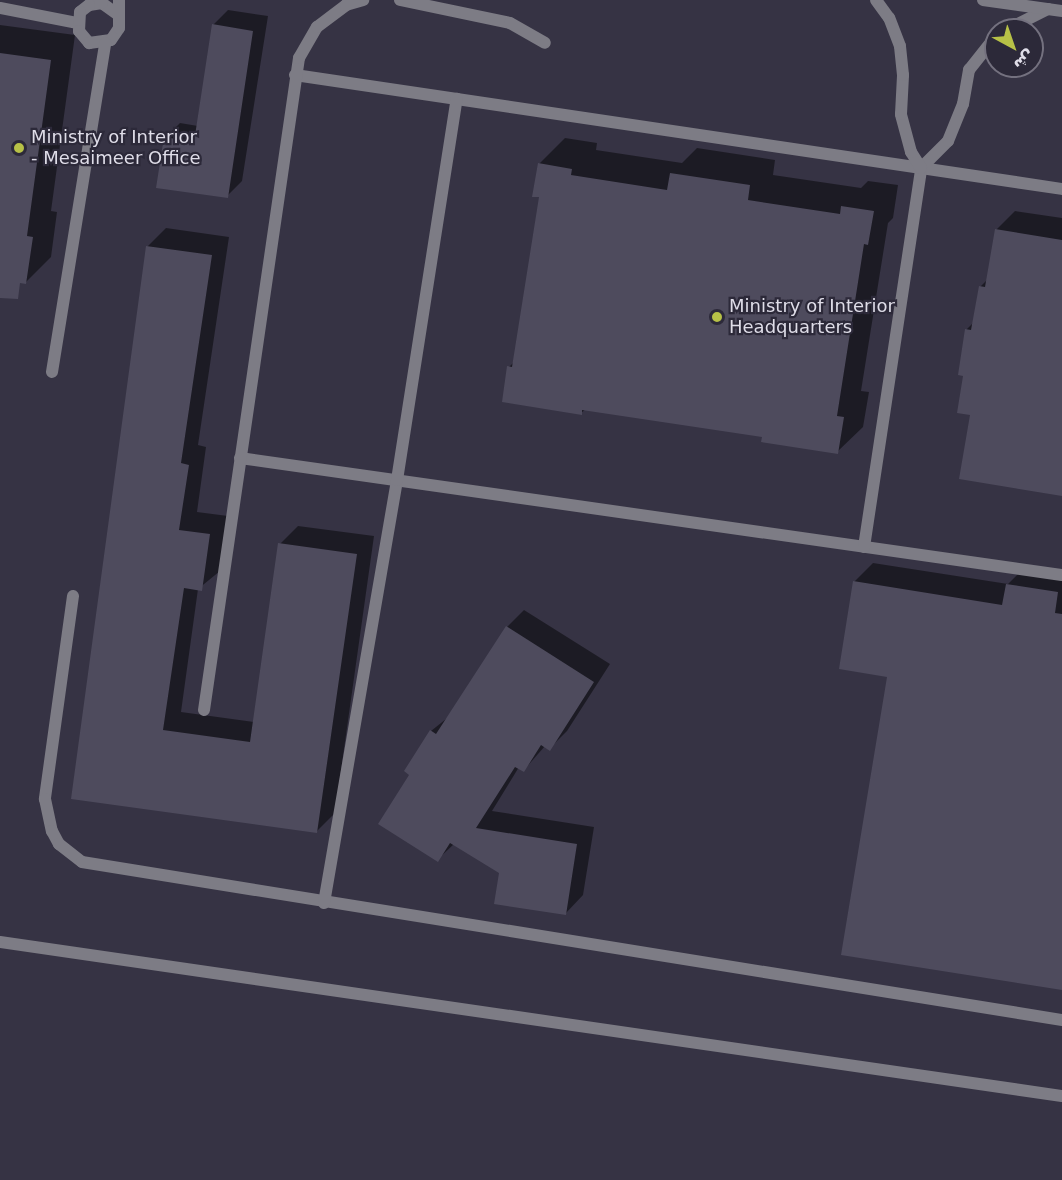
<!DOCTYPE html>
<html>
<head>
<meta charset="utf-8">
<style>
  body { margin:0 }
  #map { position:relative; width:1062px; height:1180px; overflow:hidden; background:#363344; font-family:"DejaVu Sans","Noto Sans Arabic",sans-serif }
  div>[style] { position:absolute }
  .shadow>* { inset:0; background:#0007 }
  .building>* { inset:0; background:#4e4b5d }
  .service>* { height:12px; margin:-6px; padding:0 6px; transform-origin:6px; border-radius:6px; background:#7d7c85 }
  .minor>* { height:12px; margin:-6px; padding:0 6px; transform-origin:6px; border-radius:6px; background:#7d7c85 }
  .dots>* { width:16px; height:16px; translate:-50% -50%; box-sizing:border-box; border:3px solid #2c2939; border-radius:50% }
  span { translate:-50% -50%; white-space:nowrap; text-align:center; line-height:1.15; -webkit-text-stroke:4.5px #2c2939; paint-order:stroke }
  .poi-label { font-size:18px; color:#dfdde8 }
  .left { translate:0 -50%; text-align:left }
  .north { position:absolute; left:984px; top:18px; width:60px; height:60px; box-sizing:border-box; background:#2c2939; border:2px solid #74717f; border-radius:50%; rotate:140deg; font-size:16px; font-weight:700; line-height:24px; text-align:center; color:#dfdde8 }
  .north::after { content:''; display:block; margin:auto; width:21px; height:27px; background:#b7c147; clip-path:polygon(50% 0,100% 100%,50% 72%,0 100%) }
</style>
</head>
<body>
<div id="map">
  <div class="shadow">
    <div style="clip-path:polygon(228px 10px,268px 16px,242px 181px,227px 196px,165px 138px,180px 123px,198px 126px,213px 25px)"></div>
    <div style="clip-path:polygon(0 25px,75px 35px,51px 211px,57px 212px,51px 257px,26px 282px,0 279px)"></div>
    <div style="clip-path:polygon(565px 138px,597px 143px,596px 150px,682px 163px,697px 148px,775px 160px,773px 175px,861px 188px,868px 181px,898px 185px,893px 218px,888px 223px,861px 391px,869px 392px,863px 427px,837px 452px,763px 436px,586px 409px,581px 413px,509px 367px,515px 361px,541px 196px,539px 164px)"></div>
    <div style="clip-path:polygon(1015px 211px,1062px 218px,1062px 495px,972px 414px,965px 375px,966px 330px,974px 322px,980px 287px,988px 279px,996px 230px)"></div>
    <div style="clip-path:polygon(166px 228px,229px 237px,198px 445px,206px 447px,197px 512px,228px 516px,220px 571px,198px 589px,181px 712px,254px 722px,280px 544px,298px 526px,374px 536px,335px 813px,317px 831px,72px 797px,147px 247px)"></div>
    <div style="clip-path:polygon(873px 563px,1008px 584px,1027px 565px,1062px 571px,1062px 988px,889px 675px,854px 582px)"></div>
    <div style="clip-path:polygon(524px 610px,610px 664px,567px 731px,549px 749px,545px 746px,524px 770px,519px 767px,492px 811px,594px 827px,583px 895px,566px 913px,454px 844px,437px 860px,412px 774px,431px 731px,451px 715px,507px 627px)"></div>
  </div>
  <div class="building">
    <div style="clip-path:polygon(212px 24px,253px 31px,228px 198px,156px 188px,164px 137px,194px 142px)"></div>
    <div style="clip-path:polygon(0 53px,51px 60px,27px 236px,33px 237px,26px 284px,20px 283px,18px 299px,0 298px)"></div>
    <div style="clip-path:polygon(538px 163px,572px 169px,571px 175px,667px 190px,670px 173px,750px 185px,748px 200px,840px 214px,841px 206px,874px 211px,868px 245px,864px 244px,837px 416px,844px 417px,838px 454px,761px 442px,762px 437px,582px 410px,582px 415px,502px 402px,507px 366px,512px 367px,539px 197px,532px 197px)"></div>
    <div style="clip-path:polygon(995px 229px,1062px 240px,1062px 496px,959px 479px,970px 415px,957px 413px,963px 376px,958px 375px,965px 329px,971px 330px,979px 286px,985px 287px)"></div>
    <div style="clip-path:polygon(146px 246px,212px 255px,181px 463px,189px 465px,179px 530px,210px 534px,202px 591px,184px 588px,163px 730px,250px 742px,278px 543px,357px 554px,317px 833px,71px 799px)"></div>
    <div style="clip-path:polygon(853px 581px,1002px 605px,1006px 584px,1058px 592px,1055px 613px,1062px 614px,1062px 990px,841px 955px,887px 677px,839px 669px)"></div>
    <div style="clip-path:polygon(506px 626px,594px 682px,550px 751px,541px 745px,524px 772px,515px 767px,476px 828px,577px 844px,566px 915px,494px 904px,499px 873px,450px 843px,438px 862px,378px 824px,409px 775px,404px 771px,430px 730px,436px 734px)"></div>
  </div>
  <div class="service">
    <div style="left:400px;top:0;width:112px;rotate:11.8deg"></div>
    <div style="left:510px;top:23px;width:40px;rotate:29.7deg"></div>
    <div style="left:0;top:8px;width:78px;rotate:11deg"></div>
    <div style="left:117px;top:14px;width:19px;rotate:-144deg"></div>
    <div style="left:102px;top:3px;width:13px;rotate:171deg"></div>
    <div style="left:89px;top:5px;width:11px;rotate:142deg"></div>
    <div style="left:80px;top:12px;width:19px;rotate:93deg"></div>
    <div style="left:79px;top:31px;width:16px;rotate:50deg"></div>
    <div style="left:89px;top:43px;width:22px;rotate:-8deg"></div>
    <div style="left:111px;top:40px;width:14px;rotate:-56deg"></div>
    <div style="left:119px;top:28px;width:28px;rotate:-90deg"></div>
    <div style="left:1006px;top:30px;width:47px;rotate:-26.6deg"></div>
    <div style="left:295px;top:75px;width:775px;rotate:8.45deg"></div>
    <div style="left:921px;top:168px;width:38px;rotate:-45deg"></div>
    <div style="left:948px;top:141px;width:40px;rotate:-68deg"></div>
    <div style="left:963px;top:104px;width:35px;rotate:-80deg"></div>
    <div style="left:969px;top:70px;width:43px;rotate:-51.5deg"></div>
    <div style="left:52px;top:372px;width:333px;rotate:-80.8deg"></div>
    <div style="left:240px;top:458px;width:830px;rotate:8.1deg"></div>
    <div style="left:864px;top:547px;width:383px;rotate:-81.4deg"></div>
    <div style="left:921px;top:168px;width:19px;rotate:-122deg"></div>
    <div style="left:911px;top:152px;width:39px;rotate:-105deg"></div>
    <div style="left:901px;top:114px;width:39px;rotate:-87deg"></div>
    <div style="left:903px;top:75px;width:29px;rotate:-96deg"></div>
    <div style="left:900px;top:46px;width:30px;rotate:-111deg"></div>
    <div style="left:889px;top:18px;width:22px;rotate:-126deg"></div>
    <div style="left:73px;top:596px;width:205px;rotate:97.9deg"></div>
    <div style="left:45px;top:799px;width:33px;rotate:78deg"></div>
    <div style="left:52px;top:831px;width:15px;rotate:62deg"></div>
    <div style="left:59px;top:844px;width:29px;rotate:38deg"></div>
    <div style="left:82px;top:862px;width:993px;rotate:9.16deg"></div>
    <div style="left:204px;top:710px;width:659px;rotate:-81.71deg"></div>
    <div style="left:299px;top:58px;width:36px;rotate:-60deg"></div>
    <div style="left:317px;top:27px;width:36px;rotate:-37deg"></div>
    <div style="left:346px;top:5px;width:18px;rotate:-16deg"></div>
    <div style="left:324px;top:903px;width:429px;rotate:-80.2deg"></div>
    <div style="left:397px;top:480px;width:386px;rotate:-81.1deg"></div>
  </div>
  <div class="minor">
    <div style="left:983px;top:0;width:80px;rotate:7.9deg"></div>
    <div style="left:0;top:942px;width:1073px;rotate:8.25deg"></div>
  </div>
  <div class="dots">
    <div style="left:19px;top:148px;background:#b7c147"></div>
    <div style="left:717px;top:317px;background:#b7c147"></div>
  </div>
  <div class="poi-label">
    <span class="left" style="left:31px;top:148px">Ministry of Interior<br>- Mesaimeer Office</span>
    <span class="left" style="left:729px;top:317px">Ministry of Interior<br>Headquarters</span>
  </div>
  <div class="north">ش</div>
</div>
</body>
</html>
